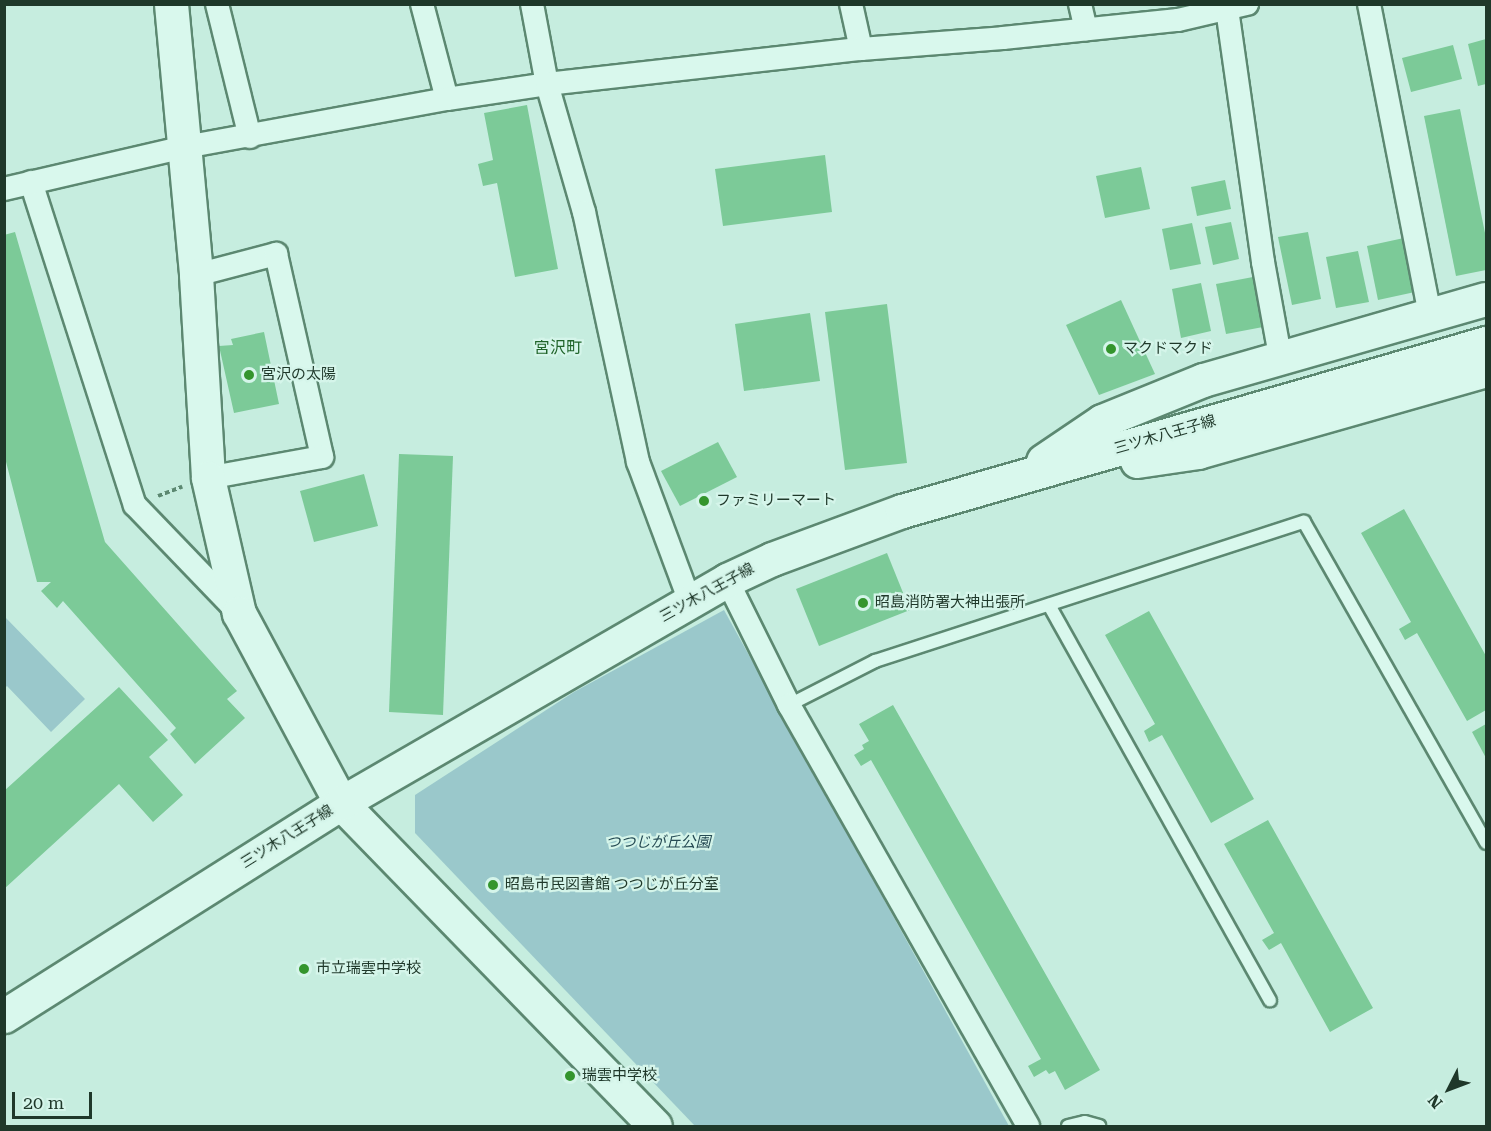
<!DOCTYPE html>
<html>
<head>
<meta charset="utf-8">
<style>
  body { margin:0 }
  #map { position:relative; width:1491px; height:1131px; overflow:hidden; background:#c6eddf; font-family:"Roboto Serif","Noto Sans JP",serif }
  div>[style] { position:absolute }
  .green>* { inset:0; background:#9ac8cb }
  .building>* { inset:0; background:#7cca98 }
  .path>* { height:4px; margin-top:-2px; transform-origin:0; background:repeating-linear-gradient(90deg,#5c8871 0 4.5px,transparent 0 7.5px) }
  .roads { filter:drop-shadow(2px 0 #5c8871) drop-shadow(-2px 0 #5c8871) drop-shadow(0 2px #5c8871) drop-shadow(0 -2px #5c8871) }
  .lane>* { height:12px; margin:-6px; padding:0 6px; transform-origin:6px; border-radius:6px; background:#d9f8ed }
  .street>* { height:22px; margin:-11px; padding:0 11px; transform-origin:11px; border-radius:11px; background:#d9f8ed }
  .secondary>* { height:33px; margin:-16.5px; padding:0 16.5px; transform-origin:16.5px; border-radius:16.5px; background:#d9f8ed }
  .dots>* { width:16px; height:16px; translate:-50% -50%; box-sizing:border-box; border:3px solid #d5f5ea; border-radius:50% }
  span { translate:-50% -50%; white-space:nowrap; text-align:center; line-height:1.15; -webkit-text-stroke:4.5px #d5f5ea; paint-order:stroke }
  .poi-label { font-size:15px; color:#1f382a }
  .left { translate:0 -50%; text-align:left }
  .street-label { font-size:15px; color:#1f382a }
  .park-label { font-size:15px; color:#264b54; font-style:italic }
  .neighbourhood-label { font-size:16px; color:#20642a }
  .frame { position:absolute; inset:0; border:6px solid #1f382a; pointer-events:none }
  .north { position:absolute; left:1419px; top:1059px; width:60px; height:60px; -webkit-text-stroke:4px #d5f5ea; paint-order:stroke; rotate:228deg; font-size:16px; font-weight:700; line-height:24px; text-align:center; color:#1f382a }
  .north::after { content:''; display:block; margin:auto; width:21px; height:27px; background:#1f382a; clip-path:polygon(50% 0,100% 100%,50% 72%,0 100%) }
  .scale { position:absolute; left:12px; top:1092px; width:80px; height:27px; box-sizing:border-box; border:3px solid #1f382a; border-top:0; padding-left:8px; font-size:18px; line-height:21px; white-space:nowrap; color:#1f382a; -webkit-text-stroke:4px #d5f5ea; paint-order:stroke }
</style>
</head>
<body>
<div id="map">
  <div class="green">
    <div style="clip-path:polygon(724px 610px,1009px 1126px,695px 1126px,415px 833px,415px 795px,574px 692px)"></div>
    <div style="clip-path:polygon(5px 617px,85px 699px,51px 732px,7px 686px,5px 688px)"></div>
  </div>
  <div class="building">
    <div style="clip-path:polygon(1486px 39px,1486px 84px,1478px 86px,1468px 44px)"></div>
    <div style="clip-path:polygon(1453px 45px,1462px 79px,1411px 92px,1402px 58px)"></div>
    <div style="clip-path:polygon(527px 105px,558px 269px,515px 277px,497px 183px,483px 186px,478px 164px,493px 160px,484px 113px)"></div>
    <div style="clip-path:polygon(1460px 109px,1486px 238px,1486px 270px,1456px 276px,1424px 116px)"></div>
    <div style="clip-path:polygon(825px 155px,832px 212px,723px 226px,715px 169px)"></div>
    <div style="clip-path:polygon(1141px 167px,1150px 209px,1105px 218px,1096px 176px)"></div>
    <div style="clip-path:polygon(1225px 180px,1231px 209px,1197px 216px,1191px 187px)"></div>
    <div style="clip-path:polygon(1231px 222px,1239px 259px,1213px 265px,1205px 227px)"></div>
    <div style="clip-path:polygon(1192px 223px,1201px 264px,1170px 270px,1162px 229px)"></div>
    <div style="clip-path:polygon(15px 232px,105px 542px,237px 691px,227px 699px,245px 718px,195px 764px,170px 734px,176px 728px,63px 601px,57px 608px,41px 591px,51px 582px,37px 582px,4px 454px,4px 235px)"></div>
    <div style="clip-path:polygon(1308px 232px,1321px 299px,1292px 305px,1278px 237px)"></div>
    <div style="clip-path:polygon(1404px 238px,1415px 292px,1378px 300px,1367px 246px)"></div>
    <div style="clip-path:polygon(1358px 251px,1369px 302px,1336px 308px,1326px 257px)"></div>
    <div style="clip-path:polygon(1253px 277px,1263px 327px,1226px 334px,1216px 284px)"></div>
    <div style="clip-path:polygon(1201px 283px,1211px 331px,1181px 338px,1172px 289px)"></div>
    <div style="clip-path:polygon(1121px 300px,1155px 374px,1099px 395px,1066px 325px)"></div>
    <div style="clip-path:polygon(887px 304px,907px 463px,845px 470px,825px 312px)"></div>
    <div style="clip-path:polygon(810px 313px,820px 381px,744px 391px,735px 324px)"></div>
    <div style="clip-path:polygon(264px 332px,279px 404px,234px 413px,219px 346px,233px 345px,231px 339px)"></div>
    <div style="clip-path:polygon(718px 442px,737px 477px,680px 506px,661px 471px)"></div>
    <div style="clip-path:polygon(399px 454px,453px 456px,443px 715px,389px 712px)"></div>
    <div style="clip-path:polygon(364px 474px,378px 526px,314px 542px,300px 491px)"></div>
    <div style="clip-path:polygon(1404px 509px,1486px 656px,1486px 710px,1467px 721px,1417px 633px,1405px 640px,1399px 629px,1411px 622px,1361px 533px)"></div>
    <div style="clip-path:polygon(887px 553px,910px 610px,819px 646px,796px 589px)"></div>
    <div style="clip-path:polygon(1149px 611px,1254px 799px,1211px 823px,1162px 735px,1149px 742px,1144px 731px,1155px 724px,1105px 635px)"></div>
    <div style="clip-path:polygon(119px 687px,168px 740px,149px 757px,183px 795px,153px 822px,119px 784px,4px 889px,4px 791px)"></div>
    <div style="clip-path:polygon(893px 705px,1100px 1070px,1065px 1090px,1055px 1071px,1049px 1074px,1046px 1070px,1034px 1077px,1028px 1066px,1041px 1059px,871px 760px,861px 766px,854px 755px,864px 749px,862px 745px,869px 741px,859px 724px)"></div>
    <div style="clip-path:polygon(1486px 724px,1486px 758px,1472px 732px)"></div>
    <div style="clip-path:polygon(1268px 820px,1373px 1008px,1330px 1032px,1281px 943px,1269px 950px,1262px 940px,1274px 933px,1224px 844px)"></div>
  </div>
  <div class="path">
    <div style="left:158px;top:496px;width:26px;rotate:-21deg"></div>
  </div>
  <div class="roads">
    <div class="lane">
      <div style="left:1049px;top:605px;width:453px;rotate:60.8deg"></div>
      <div style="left:789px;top:705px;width:97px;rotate:-27.1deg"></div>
      <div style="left:875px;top:661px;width:451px;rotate:-18deg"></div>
      <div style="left:1304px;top:522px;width:369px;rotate:60.4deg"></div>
      <div style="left:1068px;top:1126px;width:17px;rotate:-13deg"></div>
      <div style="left:1085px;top:1122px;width:15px;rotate:16deg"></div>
    </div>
    <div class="street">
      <div style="left:217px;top:4px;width:137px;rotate:76.1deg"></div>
      <div style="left:422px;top:4px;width:98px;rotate:75.3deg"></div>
      <div style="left:532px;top:4px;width:81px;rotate:79.4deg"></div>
      <div style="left:547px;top:84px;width:133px;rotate:73.9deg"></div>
      <div style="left:584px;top:212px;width:256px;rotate:77.8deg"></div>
      <div style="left:638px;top:462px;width:149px;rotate:69.6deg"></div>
      <div style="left:851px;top:4px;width:46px;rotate:77.5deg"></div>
      <div style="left:1080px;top:4px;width:26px;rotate:77deg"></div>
      <div style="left:1369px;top:4px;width:317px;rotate:78.9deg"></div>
      <div style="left:1227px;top:9px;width:256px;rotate:81.9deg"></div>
      <div style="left:1263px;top:262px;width:96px;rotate:79.7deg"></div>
      <div style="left:31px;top:182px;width:339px;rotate:72.2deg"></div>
      <div style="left:135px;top:505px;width:149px;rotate:46.1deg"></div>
      <div style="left:4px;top:189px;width:186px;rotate:-13.1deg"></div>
      <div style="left:185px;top:147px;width:266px;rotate:-10.4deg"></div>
      <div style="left:447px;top:99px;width:101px;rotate:-8.5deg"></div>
      <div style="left:547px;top:84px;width:316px;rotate:-6.4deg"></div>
      <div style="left:861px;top:49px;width:142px;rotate:-4.4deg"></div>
      <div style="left:1003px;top:38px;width:176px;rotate:-5.9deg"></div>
      <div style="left:1178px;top:20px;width:71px;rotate:-13.1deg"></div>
      <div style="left:196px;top:275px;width:83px;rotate:-14.7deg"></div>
      <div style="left:276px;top:254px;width:208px;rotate:77.2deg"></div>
      <div style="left:322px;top:457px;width:116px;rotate:169.6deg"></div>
      <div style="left:727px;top:580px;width:140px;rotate:63.6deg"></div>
      <div style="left:789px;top:705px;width:484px;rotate:60.4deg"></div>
    </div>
    <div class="secondary">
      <div style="left:171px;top:4px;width:272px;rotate:84.7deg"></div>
      <div style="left:196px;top:275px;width:203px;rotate:86.6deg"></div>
      <div style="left:208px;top:478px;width:139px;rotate:77.1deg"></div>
      <div style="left:239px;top:613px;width:216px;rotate:61.8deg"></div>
      <div style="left:341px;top:803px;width:450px;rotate:45.8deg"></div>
      <div style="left:1043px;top:461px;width:71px;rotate:-34.1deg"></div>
      <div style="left:1102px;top:421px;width:109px;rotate:-22.1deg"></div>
      <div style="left:1203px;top:380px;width:294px;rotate:-16deg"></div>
      <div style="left:1137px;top:461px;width:62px;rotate:-8.4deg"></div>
      <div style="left:1198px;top:452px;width:299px;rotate:-15.9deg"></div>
      <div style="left:4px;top:1016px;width:399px;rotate:-32.3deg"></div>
      <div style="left:341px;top:803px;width:446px;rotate:-30deg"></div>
      <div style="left:727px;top:580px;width:50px;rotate:-25deg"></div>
      <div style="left:772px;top:559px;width:139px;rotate:-20.3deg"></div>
      <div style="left:902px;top:511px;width:608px;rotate:-16.05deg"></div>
    </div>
  </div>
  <div class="dots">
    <div style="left:1111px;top:349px;background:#34952d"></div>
    <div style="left:249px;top:375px;background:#34952d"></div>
    <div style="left:704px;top:501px;background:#34952d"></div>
    <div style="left:863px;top:603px;background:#34952d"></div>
    <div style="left:493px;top:885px;background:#34952d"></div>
    <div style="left:304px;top:969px;background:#34952d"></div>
    <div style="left:570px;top:1076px;background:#34952d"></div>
  </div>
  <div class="poi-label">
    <span class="left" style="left:1123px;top:349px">マクドマクド</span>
    <span class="left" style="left:261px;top:375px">宮沢の太陽</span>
    <span class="left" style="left:716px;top:501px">ファミリーマート</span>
    <span class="left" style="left:875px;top:603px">昭島消防署大神出張所</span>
    <span class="left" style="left:505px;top:885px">昭島市民図書館 つつじが丘分室</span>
    <span class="left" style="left:316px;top:969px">市立瑞雲中学校</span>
    <span class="left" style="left:582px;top:1076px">瑞雲中学校</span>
  </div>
  <div class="street-label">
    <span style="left:1165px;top:435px;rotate:-16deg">三ツ木八王子線</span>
    <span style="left:707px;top:593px;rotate:-29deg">三ツ木八王子線</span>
    <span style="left:287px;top:837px;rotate:-32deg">三ツ木八王子線</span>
  </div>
  <div class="park-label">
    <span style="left:658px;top:843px">つつじが丘公園</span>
  </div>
  <div class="neighbourhood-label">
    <span style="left:558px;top:348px">宮沢町</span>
  </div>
  <div class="frame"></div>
  <div class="north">N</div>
  <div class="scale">20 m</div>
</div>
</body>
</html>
